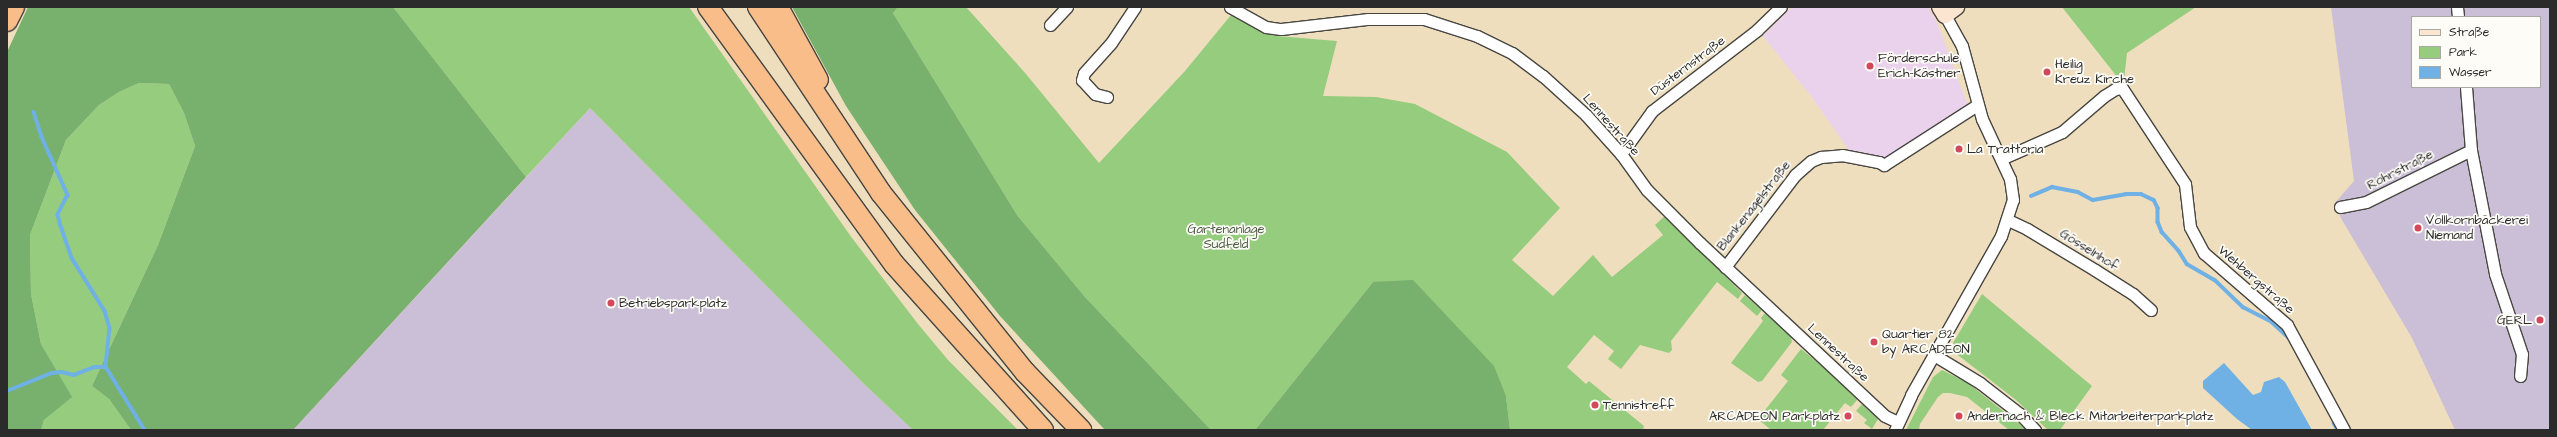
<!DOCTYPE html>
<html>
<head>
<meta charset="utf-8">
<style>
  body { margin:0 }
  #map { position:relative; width:2557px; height:437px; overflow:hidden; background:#eedebd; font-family:"Architects Daughter",sans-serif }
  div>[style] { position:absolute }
  .built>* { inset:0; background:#ead1ec }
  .industrial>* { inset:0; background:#cabfd6 }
  .green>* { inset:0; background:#95cc7e }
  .forest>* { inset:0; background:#78b06d }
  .water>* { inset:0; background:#6fb1e4 }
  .stream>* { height:3.5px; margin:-1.75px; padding:0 1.75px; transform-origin:1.75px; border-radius:1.75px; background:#6fb1e4 }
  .roads { filter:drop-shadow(1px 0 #484641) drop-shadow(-1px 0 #484641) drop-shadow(0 1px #484641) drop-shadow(0 -1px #484641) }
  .minor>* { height:11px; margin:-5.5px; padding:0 5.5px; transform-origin:5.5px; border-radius:5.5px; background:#fff }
  .secondary>* { height:16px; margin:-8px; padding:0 8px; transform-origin:8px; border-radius:8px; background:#fce5d0 }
  .motorway>* { height:20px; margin:-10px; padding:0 10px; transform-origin:10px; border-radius:10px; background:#f8bd89 }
  .dots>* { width:11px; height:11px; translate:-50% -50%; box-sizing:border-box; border:2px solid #fdfcf7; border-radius:50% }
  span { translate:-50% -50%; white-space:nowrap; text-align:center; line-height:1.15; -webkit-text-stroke:3.5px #fdfcf7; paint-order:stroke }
  .poi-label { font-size:13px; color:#2b2b2b }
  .left { translate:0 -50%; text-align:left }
  .right { translate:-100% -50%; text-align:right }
  .street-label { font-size:13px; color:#2b2b2b }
  .park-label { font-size:13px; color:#4b5b44 }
  .frame { position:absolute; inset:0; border:8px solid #2b2b2b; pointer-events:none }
  .legend { position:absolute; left:2411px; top:16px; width:130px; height:72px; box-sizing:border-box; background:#fdfcf7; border:1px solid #a9a8a5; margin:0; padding:5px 7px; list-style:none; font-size:12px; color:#2b2b2b }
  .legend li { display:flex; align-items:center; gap:8px; height:20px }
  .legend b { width:20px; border:1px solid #a9a8a5 }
</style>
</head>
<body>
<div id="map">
  <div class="built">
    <div style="clip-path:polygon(1792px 7px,1928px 7px,1936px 20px,1968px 106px,1889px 162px,1854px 157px,1811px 96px,1763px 36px)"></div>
  </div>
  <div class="industrial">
    <div style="clip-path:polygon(evenodd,2331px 7px,2550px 7px,2550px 430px,2455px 430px,2412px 338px,2342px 220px,2334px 204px,2354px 181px,2331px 7px,2412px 17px,2540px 17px,2540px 87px,2412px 87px,2412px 17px)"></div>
    <div style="clip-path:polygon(590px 108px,864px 384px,913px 430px,293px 430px)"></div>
  </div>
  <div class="green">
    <div style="clip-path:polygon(393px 7px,689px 7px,852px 238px,918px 324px,948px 360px,1018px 430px,913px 430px,864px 384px,590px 108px,526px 177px)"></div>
    <div style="clip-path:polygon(898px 7px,966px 7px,1026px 74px,1099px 163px,1185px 71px,1231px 15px,1262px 32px,1277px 36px,1337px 41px,1323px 96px,1376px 97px,1415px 104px,1507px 152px,1560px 208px,1512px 260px,1553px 296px,1593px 255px,1612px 277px,1663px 235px,1655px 225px,1666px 215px,1742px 293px,1738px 299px,1717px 282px,1671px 341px,1672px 350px,1669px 353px,1640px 345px,1621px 369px,1608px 359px,1614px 351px,1594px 335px,1567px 367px,1586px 384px,1589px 381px,1644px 426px,1643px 430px,1510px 430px,1506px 396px,1373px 282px,1255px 430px,1211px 430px,1085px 297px,1017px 215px,893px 13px)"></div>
    <div style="clip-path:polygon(2062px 7px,2196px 7px,2127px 53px,2124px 80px,2118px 78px)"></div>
    <div style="clip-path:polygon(139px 83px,169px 84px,184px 113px,195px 146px,158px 245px,92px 386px,109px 399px,131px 430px,41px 430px,44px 420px,71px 397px,41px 344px,31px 294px,30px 235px,66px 140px,99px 105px,119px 92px)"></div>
    <div style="clip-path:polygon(1982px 294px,2092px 386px,2060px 430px,2048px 430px,2016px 400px,1954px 352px,1953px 343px)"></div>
    <div style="clip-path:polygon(1745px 295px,1762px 310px,1757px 316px,1740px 301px)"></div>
    <div style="clip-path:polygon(1765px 313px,1791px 337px,1792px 342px,1762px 381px,1758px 382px,1731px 363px,1763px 321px,1761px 318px)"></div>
    <div style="clip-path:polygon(1801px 349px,1831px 373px,1856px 397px,1857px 400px,1851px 407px,1845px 403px,1823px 430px,1771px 430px,1758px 419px,1788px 381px,1781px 375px)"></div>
    <div style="clip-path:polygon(1942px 370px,1968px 383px,2027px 430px,2009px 430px,1967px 397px,1950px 393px,1943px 393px,1938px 397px,1920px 424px,1919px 430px,1906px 430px,1933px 377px)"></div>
    <div style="clip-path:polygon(1862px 404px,1878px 419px,1872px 429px,1864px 423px,1867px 420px,1856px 411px)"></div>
  </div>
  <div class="forest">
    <div style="clip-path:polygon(28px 7px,393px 7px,526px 177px,293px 430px,131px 430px,109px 399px,92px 386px,158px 245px,195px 146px,184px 113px,169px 84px,139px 83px,119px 92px,99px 105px,66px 140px,30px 235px,31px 294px,41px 344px,72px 397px,44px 420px,41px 430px,7px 430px,7px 52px)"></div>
    <div style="clip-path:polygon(792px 7px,898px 7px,893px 13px,1017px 215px,1085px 297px,1211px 430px,1104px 429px,1000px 316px,915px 210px,846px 106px)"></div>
    <div style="clip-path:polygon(1413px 280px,1494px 366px,1506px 396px,1510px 430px,1255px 430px,1373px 282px)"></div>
  </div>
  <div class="water">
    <div style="clip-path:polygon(2224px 363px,2253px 395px,2261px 392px,2264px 382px,2279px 377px,2285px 382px,2312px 430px,2252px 430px,2237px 419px,2203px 388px,2203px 381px)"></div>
  </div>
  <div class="stream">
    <div style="left:34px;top:112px;width:26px;rotate:72deg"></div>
    <div style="left:42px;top:137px;width:64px;rotate:65.9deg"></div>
    <div style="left:68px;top:195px;width:22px;rotate:117deg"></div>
    <div style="left:58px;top:215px;width:11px;rotate:75deg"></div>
    <div style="left:61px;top:226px;width:34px;rotate:71deg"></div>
    <div style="left:72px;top:258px;width:62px;rotate:58.1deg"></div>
    <div style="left:105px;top:311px;width:18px;rotate:74deg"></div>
    <div style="left:110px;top:328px;width:39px;rotate:96deg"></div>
    <div style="left:106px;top:367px;width:74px;rotate:58.2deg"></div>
    <div style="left:2031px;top:196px;width:23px;rotate:-23deg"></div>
    <div style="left:2052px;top:187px;width:26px;rotate:11deg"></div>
    <div style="left:2078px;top:192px;width:17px;rotate:28deg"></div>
    <div style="left:2093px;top:200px;width:34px;rotate:-10deg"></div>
    <div style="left:2126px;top:194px;width:15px"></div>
    <div style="left:2141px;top:194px;width:14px;rotate:25deg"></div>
    <div style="left:2154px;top:200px;width:9px;rotate:63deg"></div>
    <div style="left:2158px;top:208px;width:14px;rotate:90deg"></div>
    <div style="left:2158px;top:222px;width:11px;rotate:68deg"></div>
    <div style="left:2162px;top:232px;width:25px;rotate:48deg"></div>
    <div style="left:2179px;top:251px;width:15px;rotate:58deg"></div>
    <div style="left:2187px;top:264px;width:32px;rotate:30deg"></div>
    <div style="left:2215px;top:280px;width:39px;rotate:44deg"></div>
    <div style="left:2243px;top:307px;width:33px;rotate:27deg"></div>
    <div style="left:2272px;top:322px;width:22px;rotate:43deg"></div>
    <div style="left:7px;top:391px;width:48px;rotate:-21.8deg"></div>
    <div style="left:52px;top:373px;width:10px;rotate:-6deg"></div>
    <div style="left:62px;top:372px;width:12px;rotate:14deg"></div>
    <div style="left:74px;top:375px;width:22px;rotate:-21deg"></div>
    <div style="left:95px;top:367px;width:11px"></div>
    <div style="left:2334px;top:423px;width:8px;rotate:60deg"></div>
  </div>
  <div class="roads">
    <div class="minor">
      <div style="left:1230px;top:7px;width:41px;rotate:29.1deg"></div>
      <div style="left:1266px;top:27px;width:15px;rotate:8deg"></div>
      <div style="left:1281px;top:29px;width:88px;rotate:-6.6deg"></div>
      <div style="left:1368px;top:19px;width:56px"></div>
      <div style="left:1424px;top:19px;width:56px;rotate:17.8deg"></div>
      <div style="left:1477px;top:36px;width:39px;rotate:26deg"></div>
      <div style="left:1512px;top:53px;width:39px;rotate:37deg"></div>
      <div style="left:1543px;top:76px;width:58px;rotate:42.2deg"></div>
      <div style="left:1586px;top:115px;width:52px;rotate:48.1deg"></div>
      <div style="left:1621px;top:154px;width:44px;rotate:54.2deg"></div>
      <div style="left:1647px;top:190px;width:75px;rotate:45deg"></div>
      <div style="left:1700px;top:243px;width:253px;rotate:43.1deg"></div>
      <div style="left:1885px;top:416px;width:14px;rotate:25deg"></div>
      <div style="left:2457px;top:7px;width:10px;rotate:84deg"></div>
      <div style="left:1050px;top:25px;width:25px;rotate:-47deg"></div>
      <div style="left:2466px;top:87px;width:63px;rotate:85.5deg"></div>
      <div style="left:2471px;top:150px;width:126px;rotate:79deg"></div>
      <div style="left:2495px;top:274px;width:84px;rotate:71.4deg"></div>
      <div style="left:2522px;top:354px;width:22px;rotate:95deg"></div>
      <div style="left:1107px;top:97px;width:12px;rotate:-166deg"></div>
      <div style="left:1095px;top:94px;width:19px;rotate:-133deg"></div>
      <div style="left:1082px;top:80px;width:7px;rotate:-74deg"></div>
      <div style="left:1084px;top:73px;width:40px;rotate:-48deg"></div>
      <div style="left:1111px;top:43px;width:43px;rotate:-56.3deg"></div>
      <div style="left:1621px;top:154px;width:53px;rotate:-54.2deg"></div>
      <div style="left:1652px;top:111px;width:133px;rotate:-37.6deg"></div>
      <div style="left:1757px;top:30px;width:33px;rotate:-44deg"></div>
      <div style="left:2001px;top:159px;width:67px;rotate:-23.9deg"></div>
      <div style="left:2062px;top:132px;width:55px;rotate:-40.6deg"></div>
      <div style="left:2104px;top:96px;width:13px;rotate:-32deg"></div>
      <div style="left:2115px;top:89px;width:7px;rotate:-8deg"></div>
      <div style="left:2122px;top:88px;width:115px;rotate:56.7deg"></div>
      <div style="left:2185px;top:184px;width:43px;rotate:83.4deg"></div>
      <div style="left:2190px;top:227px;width:30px;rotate:62deg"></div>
      <div style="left:2204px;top:253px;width:110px;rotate:40.9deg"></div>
      <div style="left:2287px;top:325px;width:119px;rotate:61.5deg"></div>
      <div style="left:2340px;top:207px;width:26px;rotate:-11deg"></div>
      <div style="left:2366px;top:202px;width:117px;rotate:-26.3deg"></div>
      <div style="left:2008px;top:220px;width:21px;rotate:25deg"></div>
      <div style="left:2027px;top:229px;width:79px;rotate:31.1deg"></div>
      <div style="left:2095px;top:270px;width:45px;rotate:32.3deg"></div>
      <div style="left:2133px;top:294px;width:24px;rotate:42deg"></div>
      <div style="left:1725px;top:267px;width:116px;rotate:-52.7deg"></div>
      <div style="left:1795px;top:175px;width:21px;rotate:-41deg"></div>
      <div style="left:1811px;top:161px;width:11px;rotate:-22deg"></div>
      <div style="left:1821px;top:157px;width:21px;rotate:-5deg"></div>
      <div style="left:1842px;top:155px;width:38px;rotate:11deg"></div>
      <div style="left:1879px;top:162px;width:6px;rotate:31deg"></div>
      <div style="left:1884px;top:165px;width:111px;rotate:-32.8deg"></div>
      <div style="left:1934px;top:355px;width:54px;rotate:31.3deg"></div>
      <div style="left:1980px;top:383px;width:51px;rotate:37.8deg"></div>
      <div style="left:2020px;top:414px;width:22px;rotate:47deg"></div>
      <div style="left:1895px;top:430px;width:38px;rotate:-65deg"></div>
      <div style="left:1911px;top:395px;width:183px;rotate:-60.5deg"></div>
      <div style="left:2001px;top:236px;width:38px;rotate:-72deg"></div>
      <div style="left:2013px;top:200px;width:21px;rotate:-98deg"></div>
      <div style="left:2010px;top:179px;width:66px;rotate:-115deg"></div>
      <div style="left:1982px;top:119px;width:76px;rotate:-105.3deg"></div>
      <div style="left:1962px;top:46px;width:35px;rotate:-119deg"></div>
    </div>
    <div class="secondary">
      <div style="left:1940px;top:7px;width:9px;rotate:58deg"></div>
      <div style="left:1945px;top:15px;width:14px;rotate:-36deg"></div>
    </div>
    <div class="motorway">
      <div style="left:708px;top:7px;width:317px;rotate:54.1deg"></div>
      <div style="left:894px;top:264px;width:223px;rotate:48.1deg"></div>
      <div style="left:758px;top:7px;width:223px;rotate:56.5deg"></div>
      <div style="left:881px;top:193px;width:230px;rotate:51.2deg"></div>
      <div style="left:1025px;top:372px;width:81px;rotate:46deg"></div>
      <div style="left:778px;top:7px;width:83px;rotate:61.3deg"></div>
      <div style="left:7px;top:21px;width:16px;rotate:-63deg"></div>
    </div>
  </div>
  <div class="dots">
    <div style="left:1870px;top:66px;background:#d1495b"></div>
    <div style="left:2047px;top:72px;background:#d1495b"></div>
    <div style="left:1959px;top:149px;background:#d1495b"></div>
    <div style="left:2418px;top:228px;background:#d1495b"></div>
    <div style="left:611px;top:303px;background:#d1495b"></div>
    <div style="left:2540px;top:320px;background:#d1495b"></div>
    <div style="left:1874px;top:342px;background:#d1495b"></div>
    <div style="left:1595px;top:405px;background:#d1495b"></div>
    <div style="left:1848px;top:416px;background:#d1495b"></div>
    <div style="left:1959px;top:416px;background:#d1495b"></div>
  </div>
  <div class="poi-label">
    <span class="left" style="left:1878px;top:66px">Förderschule<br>Erich-Kästner</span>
    <span class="left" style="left:2055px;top:72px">Heilig<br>Kreuz Kirche</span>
    <span class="left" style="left:1967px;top:149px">La Trattoria</span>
    <span class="left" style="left:2426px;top:228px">Vollkornbäckerei<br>Niemand</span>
    <span class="left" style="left:619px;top:303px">Betriebsparkplatz</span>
    <span class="right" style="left:2532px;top:320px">GERL</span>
    <span class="left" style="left:1882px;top:342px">Quartier 82<br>by ARCADEON</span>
    <span class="left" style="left:1603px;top:405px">Tennistreff</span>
    <span class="right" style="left:1840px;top:416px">ARCADEON Parkplatz</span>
    <span class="left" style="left:1967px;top:416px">Andernach &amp; Bleck Mitarbeiterparkplatz</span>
  </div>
  <div class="street-label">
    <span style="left:1688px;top:66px;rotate:-37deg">Düsternstraße</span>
    <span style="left:1611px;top:125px;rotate:48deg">Lennestraße</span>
    <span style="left:2400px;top:170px;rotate:-27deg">Rohrstraße</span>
    <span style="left:1754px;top:206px;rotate:-52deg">Blankenagelstraße</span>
    <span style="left:2089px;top:250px;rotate:32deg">Gösselnhof</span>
    <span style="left:2256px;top:280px;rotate:41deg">Wehbergstraße</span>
    <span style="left:1838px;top:353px;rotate:43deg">Lennestraße</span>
  </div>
  <div class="park-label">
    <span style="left:1226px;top:237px">Gartenanlage<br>Sudfeld</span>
  </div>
  <div class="frame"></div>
  <ul class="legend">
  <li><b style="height:5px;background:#fce5d0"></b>Straße</li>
  <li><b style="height:11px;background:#95cc7e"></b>Park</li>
  <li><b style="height:11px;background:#6fb1e4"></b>Wasser</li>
  </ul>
</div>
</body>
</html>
